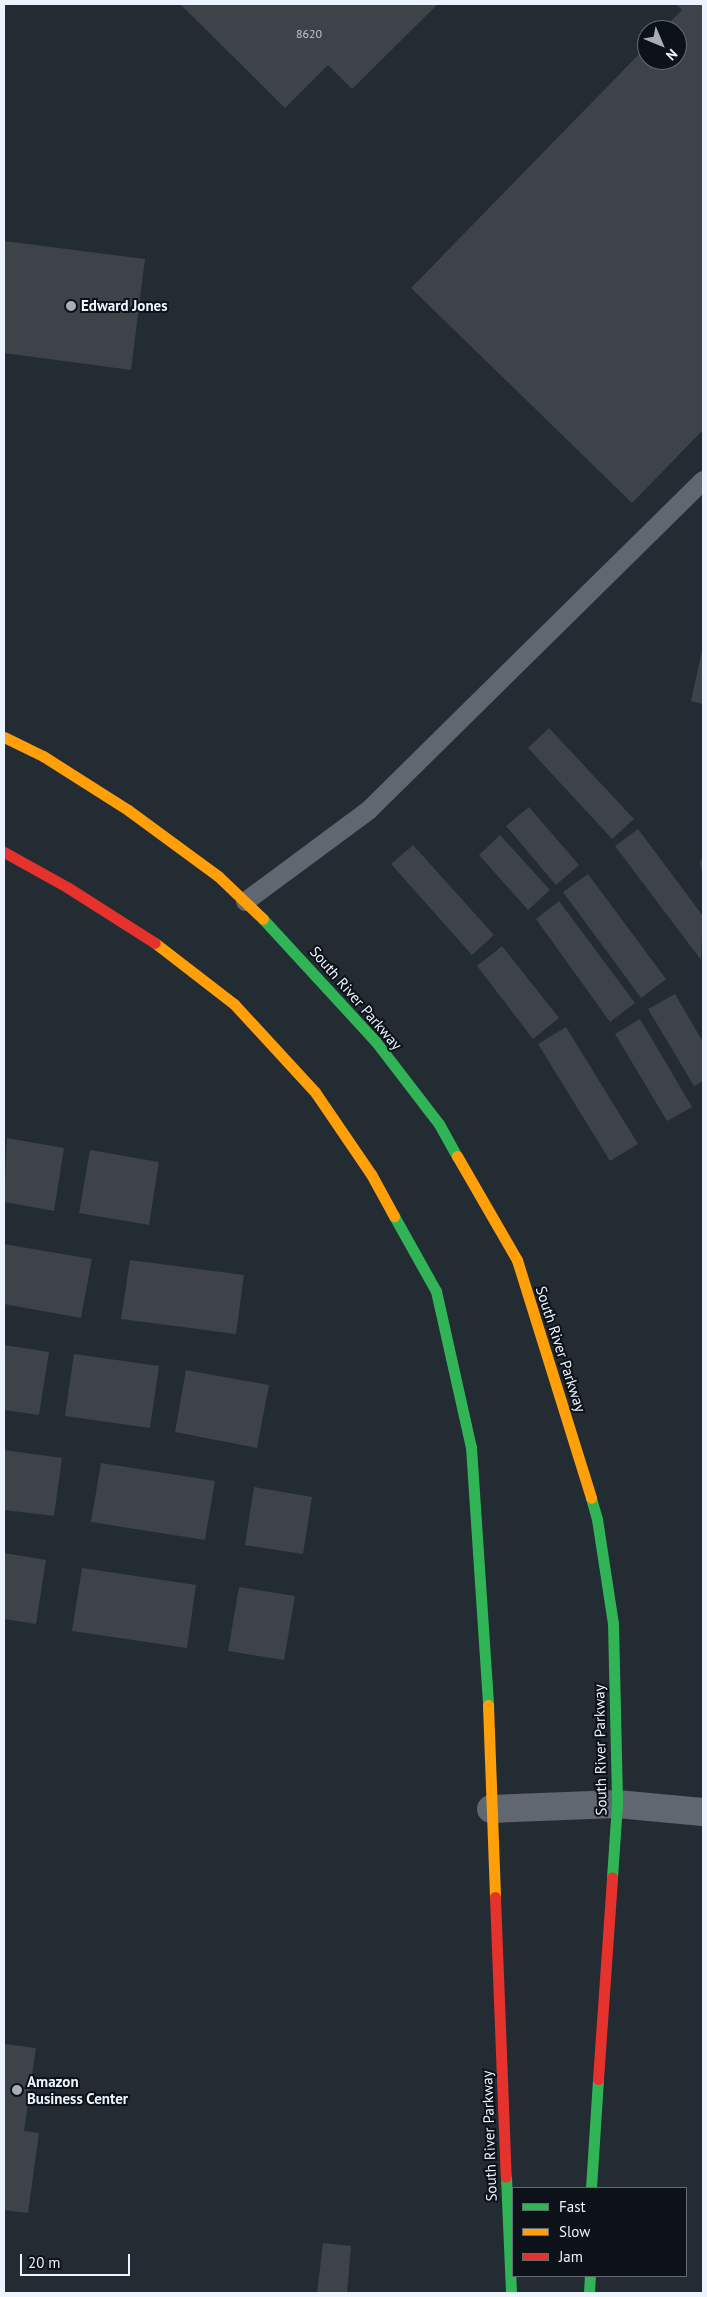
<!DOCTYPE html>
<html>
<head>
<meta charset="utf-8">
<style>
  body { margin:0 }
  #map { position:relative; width:707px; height:2297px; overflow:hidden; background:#232b33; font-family:"PT Sans",sans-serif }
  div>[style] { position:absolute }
  .building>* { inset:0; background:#3e434a }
  .lane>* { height:19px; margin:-9.5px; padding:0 9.5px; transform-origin:9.5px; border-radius:9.5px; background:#5f6770 }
  .street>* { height:28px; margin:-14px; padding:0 14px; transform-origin:14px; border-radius:14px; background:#5f6770 }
  .fast>* { height:11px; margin:-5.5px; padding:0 5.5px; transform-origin:5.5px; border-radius:5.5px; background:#30b455 }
  .slow>* { height:11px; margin:-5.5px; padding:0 5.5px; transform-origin:5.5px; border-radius:5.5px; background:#ff9f0a }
  .jam>* { height:11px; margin:-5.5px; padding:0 5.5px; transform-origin:5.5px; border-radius:5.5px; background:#e5322d }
  .dots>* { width:14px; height:14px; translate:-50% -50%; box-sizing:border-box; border:2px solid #0d1219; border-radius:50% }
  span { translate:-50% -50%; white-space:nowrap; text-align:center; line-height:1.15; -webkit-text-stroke:4px #0d1219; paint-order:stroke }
  .number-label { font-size:12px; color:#c0c8d2 }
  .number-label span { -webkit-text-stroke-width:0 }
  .poi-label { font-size:15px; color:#ecf4ff; font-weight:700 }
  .left { translate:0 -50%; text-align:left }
  .street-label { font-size:15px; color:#ecf4ff }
  .frame { position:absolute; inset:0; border:5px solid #ecf4ff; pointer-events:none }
  .legend { position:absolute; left:512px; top:2187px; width:175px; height:90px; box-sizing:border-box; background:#0d1219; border:1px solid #666c75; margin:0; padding:6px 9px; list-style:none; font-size:15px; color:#ecf4ff }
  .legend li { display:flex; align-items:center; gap:10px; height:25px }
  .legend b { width:25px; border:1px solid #666c75 }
  .north { position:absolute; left:637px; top:20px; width:50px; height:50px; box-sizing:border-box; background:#0d1219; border:1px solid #666c75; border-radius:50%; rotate:135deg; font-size:14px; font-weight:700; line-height:20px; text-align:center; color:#ecf4ff }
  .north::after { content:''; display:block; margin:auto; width:18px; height:22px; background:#a6aeb8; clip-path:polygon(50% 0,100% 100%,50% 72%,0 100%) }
  .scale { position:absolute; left:20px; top:2254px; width:110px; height:22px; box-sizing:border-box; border:2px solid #ecf4ff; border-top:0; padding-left:6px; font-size:15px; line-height:18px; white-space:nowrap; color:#ecf4ff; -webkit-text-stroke:4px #0d1219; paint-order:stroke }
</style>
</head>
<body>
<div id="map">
  <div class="building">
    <div style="clip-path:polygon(180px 4px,438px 4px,352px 89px,328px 65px,285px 108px)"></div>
    <div style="clip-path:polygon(676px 4px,703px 4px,703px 430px,632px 503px,411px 288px,647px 46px,647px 60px,677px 60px,677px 30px,662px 30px,682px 10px)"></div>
    <div style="clip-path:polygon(4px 241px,145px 259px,131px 370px,4px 353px)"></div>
    <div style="clip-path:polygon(702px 651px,703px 651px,703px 704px,691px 701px)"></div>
    <div style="clip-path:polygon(549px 728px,634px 819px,612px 839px,528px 748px)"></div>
    <div style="clip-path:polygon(529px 807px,579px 865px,556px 885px,506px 826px)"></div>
    <div style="clip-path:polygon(638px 829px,703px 916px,701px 960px,615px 846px)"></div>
    <div style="clip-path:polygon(500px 835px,550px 890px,528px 910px,479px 855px)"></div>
    <div style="clip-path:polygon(413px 845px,494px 935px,472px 955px,391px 864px)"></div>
    <div style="clip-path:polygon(703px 856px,703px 873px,702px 873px,700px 862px)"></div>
    <div style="clip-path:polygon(588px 874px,666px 979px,641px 998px,563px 892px)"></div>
    <div style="clip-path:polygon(559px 901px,635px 1003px,610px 1022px,536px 919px)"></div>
    <div style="clip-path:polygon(502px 946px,559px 1018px,533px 1039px,477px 966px)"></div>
    <div style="clip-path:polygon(675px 994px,703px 1042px,703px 1081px,694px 1086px,648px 1009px)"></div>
    <div style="clip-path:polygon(640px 1019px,692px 1107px,667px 1121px,615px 1034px)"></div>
    <div style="clip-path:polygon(566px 1027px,638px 1144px,610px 1161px,538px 1044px)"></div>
    <div style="clip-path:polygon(7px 1138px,64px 1148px,54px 1211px,4px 1202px)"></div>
    <div style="clip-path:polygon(90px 1150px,159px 1162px,149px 1225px,79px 1213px)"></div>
    <div style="clip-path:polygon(4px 1244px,92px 1259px,81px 1318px,4px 1304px)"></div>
    <div style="clip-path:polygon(130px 1260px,244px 1275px,236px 1334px,121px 1319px)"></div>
    <div style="clip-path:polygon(4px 1345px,49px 1352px,39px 1415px,4px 1410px)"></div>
    <div style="clip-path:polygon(74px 1354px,159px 1366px,150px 1428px,65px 1416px)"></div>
    <div style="clip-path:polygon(186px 1370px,269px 1385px,257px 1448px,175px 1432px)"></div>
    <div style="clip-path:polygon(4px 1450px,62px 1458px,54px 1516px,4px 1510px)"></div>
    <div style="clip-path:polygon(101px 1463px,215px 1481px,205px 1540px,91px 1522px)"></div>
    <div style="clip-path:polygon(254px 1487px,312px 1497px,303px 1554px,245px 1545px)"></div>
    <div style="clip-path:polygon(4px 1553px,46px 1560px,36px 1624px,4px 1619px)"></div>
    <div style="clip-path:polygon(82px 1568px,196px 1585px,187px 1648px,72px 1631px)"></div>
    <div style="clip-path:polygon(239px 1587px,295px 1596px,284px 1660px,228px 1651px)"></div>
    <div style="clip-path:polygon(4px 2044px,36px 2048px,24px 2131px,39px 2133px,28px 2213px,4px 2210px)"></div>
    <div style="clip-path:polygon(323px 2243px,351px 2246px,347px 2293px,317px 2293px)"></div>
  </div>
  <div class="lane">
    <div style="left:245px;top:901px;width:153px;rotate:-36.5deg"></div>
    <div style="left:368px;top:810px;width:470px;rotate:-44.6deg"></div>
  </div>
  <div class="street">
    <div style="left:491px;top:1809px;width:126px;rotate:-2.3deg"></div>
    <div style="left:617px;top:1804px;width:86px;rotate:5.3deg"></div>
  </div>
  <div class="fast">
    <div style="left:263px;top:919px;width:167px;rotate:47.4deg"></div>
    <div style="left:376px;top:1042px;width:103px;rotate:52.5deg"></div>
    <div style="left:439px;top:1124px;width:37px;rotate:61deg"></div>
    <div style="left:394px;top:1216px;width:86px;rotate:60.8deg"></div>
    <div style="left:436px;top:1291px;width:160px;rotate:77.4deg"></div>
    <div style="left:471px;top:1447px;width:259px;rotate:86.2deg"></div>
    <div style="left:591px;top:1498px;width:22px;rotate:74deg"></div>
    <div style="left:597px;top:1519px;width:105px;rotate:81.3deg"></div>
    <div style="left:613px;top:1623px;width:181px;rotate:88.7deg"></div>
    <div style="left:617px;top:1804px;width:73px;rotate:93.9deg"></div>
    <div style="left:506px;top:2177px;width:116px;rotate:87.5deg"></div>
    <div style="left:591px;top:2188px;width:109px;rotate:-86.3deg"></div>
    <div style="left:589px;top:2293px;width:17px;rotate:-87deg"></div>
  </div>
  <div class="slow">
    <div style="left:4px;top:737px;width:43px;rotate:26deg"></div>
    <div style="left:43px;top:756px;width:101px;rotate:32.4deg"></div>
    <div style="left:128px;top:810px;width:112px;rotate:36.3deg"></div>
    <div style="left:218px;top:876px;width:62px;rotate:43.7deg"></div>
    <div style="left:155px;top:943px;width:100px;rotate:37.7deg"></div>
    <div style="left:234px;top:1004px;width:120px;rotate:47.4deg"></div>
    <div style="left:315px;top:1092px;width:99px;rotate:55.7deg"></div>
    <div style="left:371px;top:1174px;width:48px;rotate:61.3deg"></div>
    <div style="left:457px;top:1156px;width:120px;rotate:60deg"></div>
    <div style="left:517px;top:1260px;width:249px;rotate:72.7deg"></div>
    <div style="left:488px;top:1705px;width:192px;rotate:87.9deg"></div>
  </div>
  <div class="jam">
    <div style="left:4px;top:852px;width:72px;rotate:29.1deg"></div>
    <div style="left:67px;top:887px;width:104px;rotate:32.5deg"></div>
    <div style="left:495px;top:1897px;width:280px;rotate:87.8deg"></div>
    <div style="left:598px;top:2079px;width:202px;rotate:-86deg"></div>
  </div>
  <div class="dots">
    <div style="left:71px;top:306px;background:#a6aeb8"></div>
    <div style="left:17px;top:2090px;background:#a6aeb8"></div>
  </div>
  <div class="number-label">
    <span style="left:309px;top:34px">8620</span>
  </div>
  <div class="poi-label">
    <span class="left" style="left:81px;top:306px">Edward Jones</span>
    <span class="left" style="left:27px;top:2090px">Amazon<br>Business Center</span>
  </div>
  <div class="street-label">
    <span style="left:356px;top:998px;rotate:49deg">South River Parkway</span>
    <span style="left:561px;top:1349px;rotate:72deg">South River Parkway</span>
    <span style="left:600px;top:1750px;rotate:-91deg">South River Parkway</span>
    <span style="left:489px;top:2136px;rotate:-92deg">South River Parkway</span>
  </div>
  <div class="frame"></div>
  <ul class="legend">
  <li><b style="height:6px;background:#30b455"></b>Fast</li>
  <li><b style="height:6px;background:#ff9f0a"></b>Slow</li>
  <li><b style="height:6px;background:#e5322d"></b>Jam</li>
  </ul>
  <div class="north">N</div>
  <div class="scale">20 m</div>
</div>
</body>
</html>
